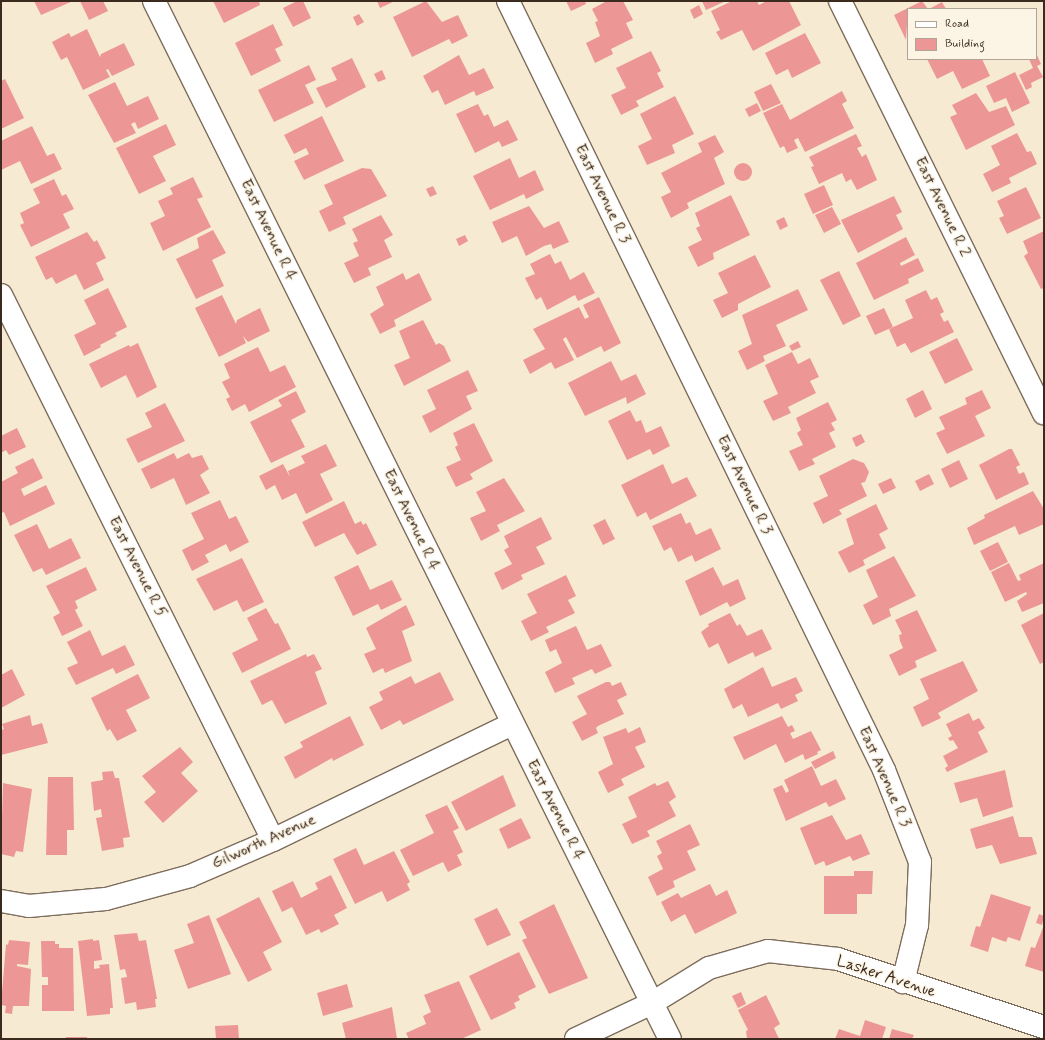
<!DOCTYPE html>
<html>
<head>
<meta charset="utf-8">
<style>
  body { margin:0 }
  #map { position:relative; width:1045px; height:1040px; overflow:hidden; background:#f7ead3; font-family:Mynerve,sans-serif }
  div>[style] { position:absolute }
  .building>* { inset:0; background:#ec9795 }
  .round { border-radius:50% }
  .roads { filter:drop-shadow(1px 0 #7d6d5d) drop-shadow(-1px 0 #7d6d5d) drop-shadow(0 1px #7d6d5d) drop-shadow(0 -1px #7d6d5d) }
  .minor>* { height:22px; margin:-11px; padding:0 11px; transform-origin:11px; border-radius:11px; background:#fff }
  span { translate:-50% -50%; white-space:nowrap; text-align:center; line-height:1.15; -webkit-text-stroke:3px #fcf5e5; paint-order:stroke }
  .street-label { font-size:16px; color:#3b2a1e }
  .frame { position:absolute; inset:0; border:2px solid #3b2a1e; pointer-events:none }
  .legend { position:absolute; left:907px; top:8px; width:130px; height:52px; box-sizing:border-box; background:#fcf5e5; border:1px solid #afa495; margin:0; padding:5px 7px; list-style:none; font-size:12px; color:#3b2a1e }
  .legend li { display:flex; align-items:center; gap:8px; height:20px }
  .legend b { width:20px; border:1px solid #afa495 }
</style>
</head>
<body>
<div id="map">
  <div class="building">
    <div style="clip-path:polygon(34px 1px,73px 1px,41px 15px)"></div>
    <div style="clip-path:polygon(80px 1px,103px 1px,108px 11px,89px 20px)"></div>
    <div style="clip-path:polygon(213px 1px,259px 1px,260px 5px,224px 23px)"></div>
    <div style="clip-path:polygon(297px 1px,303px 1px,311px 18px,293px 27px,283px 8px)"></div>
    <div style="clip-path:polygon(377px 1px,395px 1px,380px 8px)"></div>
    <div style="clip-path:polygon(426px 1px,442px 22px,458px 15px,468px 36px,452px 44px,449px 39px,412px 57px,393px 17px)"></div>
    <div style="clip-path:polygon(566px 1px,585px 1px,586px 4px,571px 11px)"></div>
    <div style="clip-path:polygon(607px 1px,623px 1px,633px 20px,626px 23px,633px 38px,611px 49px,613px 54px,595px 63px,586px 43px,600px 36px,595px 22px,598px 21px,592px 9px)"></div>
    <div style="clip-path:polygon(702px 1px,726px 1px,706px 10px)"></div>
    <div style="clip-path:polygon(732px 1px,757px 1px,759px 5px,767px 1px,789px 1px,801px 25px,753px 51px,742px 30px,721px 40px,716px 32px,720px 30px,711px 11px)"></div>
    <div style="clip-path:polygon(922px 1px,928px 9px,908px 9px,906px 40px,894px 15px)"></div>
    <div style="clip-path:polygon(942px 2px,946px 9px,929px 9px)"></div>
    <div style="clip-path:polygon(699px 5px,703px 14px,694px 19px,690px 10px)"></div>
    <div style="clip-path:polygon(359px 14px,364px 22px,357px 26px,353px 17px)"></div>
    <div style="clip-path:polygon(273px 24px,283px 45px,275px 49px,281px 61px,251px 76px,235px 43px)"></div>
    <div style="clip-path:polygon(87px 29px,100px 57px,101px 54px,124px 43px,135px 65px,112px 76px,108px 69px,106px 70px,110px 77px,83px 90px,67px 57px,61px 60px,52px 42px,69px 33px,71px 37px)"></div>
    <div style="clip-path:polygon(805px 33px,821px 63px,792px 78px,788px 69px,776px 75px,765px 53px)"></div>
    <div style="clip-path:polygon(651px 51px,661px 71px,657px 73px,664px 87px,636px 101px,639px 106px,621px 115px,611px 95px,626px 88px,616px 68px)"></div>
    <div style="clip-path:polygon(1036px 53px,1041px 64px,1037px 66px,1043px 77px,1031px 83px,1032px 87px,1026px 90px,1019px 75px,1033px 68px,1029px 59px,1036px 59px)"></div>
    <div style="clip-path:polygon(459px 55px,469px 75px,484px 68px,494px 88px,476px 96px,474px 91px,445px 105px,438px 90px,432px 93px,423px 76px)"></div>
    <div style="clip-path:polygon(352px 58px,366px 87px,326px 108px,316px 88px,337px 80px,331px 68px)"></div>
    <div style="clip-path:polygon(927px 59px,982px 59px,990px 76px,962px 89px,953px 71px,937px 79px)"></div>
    <div style="clip-path:polygon(309px 65px,316px 80px,305px 85px,314px 103px,274px 122px,258px 90px)"></div>
    <div style="clip-path:polygon(382px 70px,386px 79px,378px 82px,374px 74px)"></div>
    <div style="clip-path:polygon(1015px 72px,1030px 103px,1012px 112px,1006px 98px,994px 103px,986px 86px)"></div>
    <div style="clip-path:polygon(5px 79px,24px 118px,1px 129px,1px 81px)"></div>
    <div style="clip-path:polygon(115px 82px,127px 106px,148px 96px,159px 119px,138px 129px,135px 122px,131px 124px,136px 133px,114px 143px,88px 95px)"></div>
    <div style="clip-path:polygon(771px 84px,781px 103px,763px 111px,754px 92px)"></div>
    <div style="clip-path:polygon(842px 91px,847px 101px,842px 104px,854px 128px,805px 152px,798px 138px,794px 140px,798px 148px,787px 153px,784px 146px,780px 148px,763px 113px,782px 104px,790px 120px)"></div>
    <div style="clip-path:polygon(976px 93px,989px 112px,1006px 106px,1015px 125px,966px 150px,950px 117px,957px 114px,952px 105px)"></div>
    <div style="clip-path:polygon(675px 96px,694px 134px,672px 145px,675px 153px,647px 165px,638px 146px,652px 139px,640px 114px)"></div>
    <div style="clip-path:polygon(757px 103px,761px 111px,749px 117px,745px 109px)"></div>
    <div style="clip-path:polygon(478px 104px,484px 116px,488px 114px,494px 127px,508px 120px,518px 140px,502px 147px,499px 141px,475px 153px,456px 114px)"></div>
    <div style="clip-path:polygon(322px 116px,344px 161px,304px 180px,294px 161px,309px 154px,306px 148px,294px 154px,284px 135px)"></div>
    <div style="clip-path:polygon(166px 124px,176px 145px,153px 156px,166px 181px,139px 194px,116px 148px)"></div>
    <div style="clip-path:polygon(32px 126px,47px 156px,54px 153px,62px 169px,31px 184px,20px 161px,1px 170px,1px 141px)"></div>
    <div style="clip-path:polygon(1017px 133px,1027px 152px,1031px 151px,1037px 164px,1009px 178px,1011px 183px,992px 192px,983px 174px,1000px 165px,991px 146px)"></div>
    <div style="clip-path:polygon(856px 134px,862px 146px,857px 148px,862px 157px,866px 154px,877px 180px,857px 190px,851px 179px,846px 182px,842px 173px,819px 184px,811px 167px,814px 166px,809px 157px)"></div>
    <div style="clip-path:polygon(715px 135px,724px 152px,714px 158px,725px 184px,687px 203px,689px 208px,671px 218px,661px 197px,671px 192px,661px 173px,702px 152px,698px 143px)"></div>
    <div style="clip-path:polygon(510px 158px,519px 178px,535px 170px,544px 190px,526px 199px,524px 194px,490px 210px,473px 176px)"></div>
    <div class="round" style="left:734px;top:163px;width:18px;height:18px"></div>
    <div style="clip-path:polygon(362px 168px,371px 169px,387px 196px,343px 217px,346px 224px,329px 232px,319px 211px,333px 204px,324px 185px)"></div>
    <div style="clip-path:polygon(193px 177px,203px 197px,197px 199px,211px 227px,163px 251px,150px 223px,165px 216px,158px 201px,173px 194px,170px 188px)"></div>
    <div style="clip-path:polygon(54px 179px,62px 196px,66px 194px,74px 209px,63px 214px,70px 228px,31px 247px,20px 225px,24px 223px,20px 213px,40px 203px,33px 189px)"></div>
    <div style="clip-path:polygon(824px 185px,833px 205px,813px 214px,804px 194px)"></div>
    <div style="clip-path:polygon(433px 186px,437px 194px,430px 197px,426px 189px)"></div>
    <div style="clip-path:polygon(1026px 187px,1041px 218px,1007px 234px,999px 218px,1004px 216px,997px 201px)"></div>
    <div style="clip-path:polygon(731px 195px,750px 235px,713px 253px,714px 259px,698px 267px,688px 247px,702px 240px,696px 228px,700px 226px,695px 213px)"></div>
    <div style="clip-path:polygon(894px 196px,902px 212px,896px 215px,903px 229px,858px 253px,841px 220px)"></div>
    <div style="clip-path:polygon(529px 206px,544px 228px,559px 221px,569px 242px,553px 249px,551px 244px,544px 246px,526px 256px,517px 236px,502px 243px,492px 222px)"></div>
    <div style="clip-path:polygon(832px 207px,841px 224px,824px 233px,815px 215px)"></div>
    <div style="clip-path:polygon(381px 215px,393px 235px,384px 240px,392px 257px,368px 268px,371px 275px,354px 283px,344px 263px,359px 256px,353px 243px,358px 241px,352px 229px)"></div>
    <div style="clip-path:polygon(784px 217px,788px 226px,780px 230px,776px 221px)"></div>
    <div style="clip-path:polygon(213px 230px,226px 253px,212px 260px,224px 286px,196px 299px,176px 259px,199px 248px,197px 238px)"></div>
    <div style="clip-path:polygon(1044px 231px,1044px 288px,1041px 289px,1024px 256px,1028px 253px,1023px 241px)"></div>
    <div style="clip-path:polygon(87px 232px,94px 242px,97px 240px,106px 258px,96px 263px,104px 280px,84px 290px,76px 274px,56px 284px,52px 277px,46px 280px,35px 257px)"></div>
    <div style="clip-path:polygon(465px 235px,468px 241px,459px 246px,456px 239px)"></div>
    <div style="clip-path:polygon(906px 237px,915px 255px,900px 263px,901px 266px,918px 258px,924px 271px,908px 279px,909px 283px,874px 300px,856px 263px)"></div>
    <div style="clip-path:polygon(550px 254px,555px 264px,561px 261px,570px 280px,584px 272px,595px 293px,578px 301px,575px 295px,547px 310px,541px 297px,536px 300px,525px 278px,535px 274px,530px 264px)"></div>
    <div style="clip-path:polygon(755px 255px,771px 287px,738px 304px,738px 310px,722px 318px,713px 300px,728px 293px,718px 273px)"></div>
    <div style="clip-path:polygon(839px 271px,861px 316px,843px 325px,820px 280px)"></div>
    <div style="clip-path:polygon(403px 273px,406px 280px,419px 273px,432px 300px,394px 320px,396px 326px,380px 334px,370px 314px,384px 305px,376px 287px)"></div>
    <div style="clip-path:polygon(108px 288px,127px 327px,115px 333px,117px 336px,100px 345px,101px 347px,84px 356px,74px 335px,96px 324px,84px 300px)"></div>
    <div style="clip-path:polygon(798px 289px,808px 310px,776px 325px,786px 346px,763px 356px,765px 361px,747px 370px,738px 351px,752px 344px,742px 315px)"></div>
    <div style="clip-path:polygon(926px 290px,931px 300px,937px 297px,944px 312px,940px 314px,944px 322px,948px 320px,954px 332px,911px 353px,905px 343px,897px 347px,889px 329px,913px 318px,905px 300px)"></div>
    <div style="clip-path:polygon(222px 295px,236px 324px,237px 320px,260px 308px,270px 331px,248px 342px,243px 336px,246px 343px,219px 357px,195px 308px)"></div>
    <div style="clip-path:polygon(599px 297px,621px 343px,604px 352px,601px 346px,577px 358px,566px 337px,563px 339px,574px 360px,555px 369px,551px 362px,530px 374px,523px 360px,545px 349px,533px 329px,579px 307px,585px 319px,589px 317px,583px 305px)"></div>
    <div style="clip-path:polygon(884px 308px,893px 327px,875px 335px,866px 316px)"></div>
    <div style="clip-path:polygon(423px 320px,436px 345px,439px 343px,444px 346px,451px 361px,404px 386px,394px 365px,410px 358px,399px 331px)"></div>
    <div style="clip-path:polygon(957px 338px,973px 370px,945px 384px,929px 352px)"></div>
    <div style="clip-path:polygon(798px 341px,801px 347px,792px 351px,789px 346px)"></div>
    <div style="clip-path:polygon(138px 343px,157px 387px,137px 398px,126px 375px,101px 388px,89px 364px,129px 345px,130px 347px)"></div>
    <div style="clip-path:polygon(258px 347px,270px 372px,285px 365px,296px 387px,249px 412px,245px 404px,232px 411px,226px 399px,230px 397px,222px 382px,230px 378px,224px 364px)"></div>
    <div style="clip-path:polygon(792px 352px,798px 364px,810px 358px,819px 377px,810px 381px,816px 393px,788px 407px,791px 413px,773px 421px,763px 401px,778px 394px,765px 365px)"></div>
    <div style="clip-path:polygon(611px 361px,621px 381px,636px 374px,646px 394px,627px 404px,626px 397px,585px 416px,568px 383px)"></div>
    <div style="clip-path:polygon(468px 370px,478px 391px,466px 396px,472px 409px,430px 433px,422px 416px,436px 409px,427px 390px)"></div>
    <div style="clip-path:polygon(923px 390px,932px 409px,915px 418px,906px 399px)"></div>
    <div style="clip-path:polygon(982px 390px,991px 408px,975px 416px,985px 436px,947px 454px,936px 433px,945px 429px,939px 417px,967px 404px,965px 398px)"></div>
    <div style="clip-path:polygon(296px 391px,306px 412px,291px 420px,305px 447px,271px 463px,250px 422px,282px 406px,278px 400px)"></div>
    <div style="clip-path:polygon(828px 402px,837px 420px,831px 423px,835px 430px,829px 433px,836px 447px,812px 459px,815px 464px,799px 471px,789px 451px,803px 445px,797px 433px,801px 430px,796px 418px)"></div>
    <div style="clip-path:polygon(165px 403px,185px 441px,138px 463px,126px 439px,152px 427px,145px 413px)"></div>
    <div style="clip-path:polygon(630px 410px,636px 422px,641px 420px,646px 433px,661px 426px,670px 446px,653px 455px,650px 449px,627px 460px,608px 421px)"></div>
    <div style="clip-path:polygon(474px 423px,493px 461px,470px 474px,473px 479px,456px 487px,446px 467px,461px 460px,455px 447px,458px 445px,453px 433px)"></div>
    <div style="clip-path:polygon(17px 428px,26px 447px,9px 455px,6px 450px,1px 453px,1px 436px)"></div>
    <div style="clip-path:polygon(861px 434px,865px 442px,856px 447px,852px 438px)"></div>
    <div style="clip-path:polygon(326px 444px,337px 466px,320px 474px,333px 500px,306px 514px,296px 493px,282px 500px,275px 485px,266px 490px,259px 476px,283px 464px,290px 477px,288px 471px,305px 463px,301px 456px)"></div>
    <div style="clip-path:polygon(1009px 449px,1012px 449px,1020px 465px,1016px 467px,1019px 474px,1024px 472px,1029px 484px,996px 500px,979px 465px)"></div>
    <div style="clip-path:polygon(174px 453px,177px 459px,189px 453px,192px 458px,202px 455px,209px 469px,200px 475px,210px 493px,186px 505px,174px 478px,151px 489px,141px 469px)"></div>
    <div style="clip-path:polygon(33px 458px,43px 478px,21px 489px,24px 496px,46px 485px,55px 504px,10px 526px,4px 512px,1px 513px,1px 482px,18px 473px,15px 467px)"></div>
    <div style="clip-path:polygon(853px 459px,864px 463px,869px 472px,865px 482px,861px 483px,867px 496px,839px 510px,842px 514px,823px 524px,813px 503px,828px 496px,819px 476px)"></div>
    <div style="clip-path:polygon(959px 460px,968px 479px,950px 488px,941px 469px)"></div>
    <div style="clip-path:polygon(663px 464px,672px 484px,687px 477px,697px 496px,650px 520px,646px 512px,637px 517px,621px 485px)"></div>
    <div style="clip-path:polygon(929px 474px,934px 484px,920px 491px,915px 481px)"></div>
    <div style="clip-path:polygon(504px 478px,525px 511px,497px 525px,500px 531px,481px 541px,470px 518px,486px 511px,476px 492px)"></div>
    <div style="clip-path:polygon(891px 478px,896px 488px,883px 494px,878px 484px)"></div>
    <div style="clip-path:polygon(1033px 491px,1044px 509px,1044px 524px,1019px 535px,1015px 526px,974px 545px,967px 528px,985px 518px,984px 515px)"></div>
    <div style="clip-path:polygon(220px 500px,229px 519px,236px 516px,249px 542px,230px 552px,226px 544px,205px 555px,209px 562px,192px 571px,182px 550px,204px 539px,191px 513px)"></div>
    <div style="clip-path:polygon(344px 501px,355px 524px,361px 521px,363px 525px,366px 523px,377px 545px,357px 555px,344px 533px,315px 547px,302px 522px)"></div>
    <div style="clip-path:polygon(876px 504px,888px 529px,879px 534px,886px 548px,863px 560px,865px 565px,849px 573px,838px 552px,854px 544px,846px 519px)"></div>
    <div style="clip-path:polygon(681px 513px,686px 524px,690px 522px,696px 535px,711px 528px,721px 549px,695px 562px,692px 555px,678px 562px,671px 547px,664px 551px,652px 526px)"></div>
    <div style="clip-path:polygon(541px 517px,552px 539px,536px 547px,545px 564px,521px 575px,523px 579px,502px 590px,494px 573px,512px 564px,504px 550px,509px 547px,504px 536px)"></div>
    <div style="clip-path:polygon(605px 519px,615px 539px,603px 545px,593px 525px)"></div>
    <div style="clip-path:polygon(37px 524px,49px 549px,71px 538px,81px 558px,46px 575px,42px 568px,33px 572px,14px 535px)"></div>
    <div style="clip-path:polygon(998px 542px,1008px 562px,990px 571px,980px 551px)"></div>
    <div style="clip-path:polygon(894px 556px,916px 596px,889px 609px,891px 616px,873px 625px,863px 605px,878px 597px,866px 570px)"></div>
    <div style="clip-path:polygon(242px 558px,264px 602px,243px 612px,237px 600px,214px 611px,196px 579px)"></div>
    <div style="clip-path:polygon(1009px 563px,1018px 581px,1021px 580px,1019px 575px,1044px 563px,1044px 603px,1022px 612px,1017px 601px,1027px 594px,1026px 592px,1005px 602px,991px 572px)"></div>
    <div style="clip-path:polygon(358px 565px,370px 590px,392px 580px,402px 600px,381px 610px,378px 604px,353px 616px,334px 577px)"></div>
    <div style="clip-path:polygon(86px 567px,97px 590px,75px 601px,78px 608px,75px 610px,83px 626px,62px 636px,53px 617px,60px 613px,46px 586px)"></div>
    <div style="clip-path:polygon(713px 567px,723px 586px,738px 579px,746px 599px,730px 607px,727px 602px,700px 616px,685px 581px)"></div>
    <div style="clip-path:polygon(566px 575px,576px 596px,568px 600px,575px 613px,546px 627px,549px 632px,531px 641px,521px 621px,537px 613px,527px 594px)"></div>
    <div style="clip-path:polygon(406px 605px,415px 625px,402px 631px,412px 661px,385px 673px,383px 668px,373px 673px,364px 654px,376px 649px,366px 628px)"></div>
    <div style="clip-path:polygon(266px 608px,275px 624px,278px 623px,291px 649px,242px 673px,232px 653px,258px 640px,247px 618px)"></div>
    <div style="clip-path:polygon(917px 610px,937px 651px,915px 661px,917px 667px,899px 676px,889px 655px,903px 648px,900px 641px,899px 635px,902px 634px,895px 620px)"></div>
    <div style="clip-path:polygon(730px 613px,737px 626px,740px 624px,747px 636px,762px 629px,772px 649px,755px 657px,753px 652px,728px 664px,718px 643px,709px 648px,701px 632px,709px 626px,708px 624px)"></div>
    <div style="clip-path:polygon(1044px 613px,1044px 662px,1040px 664px,1021px 625px)"></div>
    <div style="clip-path:polygon(576px 626px,587px 650px,601px 644px,612px 666px,595px 674px,592px 669px,572px 678px,575px 684px,555px 693px,545px 672px,562px 663px,556px 649px,550px 652px,545px 640px)"></div>
    <div style="clip-path:polygon(90px 630px,102px 656px,125px 645px,135px 665px,116px 674px,113px 668px,76px 685px,67px 668px,78px 663px,67px 642px)"></div>
    <div style="clip-path:polygon(306px 654px,307px 657px,314px 654px,322px 669px,315px 672px,327px 704px,285px 724px,272px 700px,262px 705px,250px 681px)"></div>
    <div style="clip-path:polygon(963px 661px,978px 691px,938px 713px,941px 718px,922px 727px,913px 707px,929px 699px,920px 679px)"></div>
    <div style="clip-path:polygon(763px 667px,772px 687px,796px 677px,803px 691px,795px 695px,798px 701px,781px 709px,778px 703px,748px 717px,742px 704px,733px 709px,724px 689px)"></div>
    <div style="clip-path:polygon(12px 669px,25px 695px,1px 708px,1px 675px)"></div>
    <div style="clip-path:polygon(440px 672px,454px 700px,403px 725px,400px 720px,381px 730px,369px 707px,383px 700px,379px 692px,411px 676px,415px 684px)"></div>
    <div style="clip-path:polygon(138px 674px,150px 698px,126px 710px,137px 731px,117px 741px,110px 729px,107px 731px,91px 698px)"></div>
    <div style="clip-path:polygon(606px 682px,610px 682px,612px 686px,621px 682px,627px 695px,617px 700px,624px 714px,598px 726px,596px 728px,598px 733px,582px 741px,572px 722px,587px 714px,577px 696px)"></div>
    <div style="clip-path:polygon(969px 713px,973px 721px,979px 718px,985px 728px,978px 732px,988px 752px,947px 772px,945px 768px,948px 766px,943px 756px,958px 748px,953px 740px,950px 741px,948px 738px,952px 736px,946px 724px)"></div>
    <div style="clip-path:polygon(30px 715px,32px 726px,42px 723px,48px 743px,1px 755px,1px 730px,4px 729px,2px 724px)"></div>
    <div style="clip-path:polygon(350px 716px,364px 745px,333px 761px,332px 758px,295px 779px,284px 757px,303px 747px,300px 742px)"></div>
    <div style="clip-path:polygon(782px 716px,788px 727px,792px 725px,795px 731px,790px 733px,793px 739px,811px 731px,821px 750px,817px 752px,818px 754px,805px 760px,803px 754px,785px 763px,776px 744px,744px 760px,733px 737px)"></div>
    <div style="clip-path:polygon(640px 727px,646px 742px,635px 747px,645px 767px,621px 779px,624px 785px,608px 793px,598px 772px,613px 764px,603px 737px,626px 728px,628px 733px)"></div>
    <div style="clip-path:polygon(180px 747px,193px 762px,181px 773px,198px 791px,163px 823px,144px 802px,156px 792px,142px 776px)"></div>
    <div style="clip-path:polygon(833px 751px,836px 758px,815px 769px,811px 762px)"></div>
    <div style="clip-path:polygon(812px 766px,821px 786px,836px 779px,846px 799px,829px 807px,826px 802px,786px 821px,773px 789px,782px 785px,786px 793px,789px 791px,784px 780px)"></div>
    <div style="clip-path:polygon(1005px 770px,1013px 807px,983px 817px,977px 798px,960px 803px,954px 783px)"></div>
    <div style="clip-path:polygon(113px 771px,115px 778px,119px 778px,130px 837px,123px 838px,124px 847px,102px 851px,96px 818px,102px 817px,101px 809px,94px 811px,91px 782px,103px 780px,102px 772px)"></div>
    <div style="clip-path:polygon(503px 775px,516px 806px,466px 831px,451px 802px)"></div>
    <div style="clip-path:polygon(48px 777px,73px 777px,74px 830px,67px 830px,67px 855px,46px 855px)"></div>
    <div style="clip-path:polygon(668px 781px,676px 797px,669px 802px,676px 816px,647px 831px,650px 836px,632px 844px,622px 824px,637px 817px,628px 797px,655px 783px,657px 786px)"></div>
    <div style="clip-path:polygon(3px 783px,32px 789px,23px 852px,16px 851px,14px 857px,1px 854px)"></div>
    <div style="clip-path:polygon(447px 805px,459px 828px,453px 831px,463px 852px,457px 855px,462px 865px,448px 872px,443px 862px,413px 876px,400px 850px,434px 833px,425px 815px)"></div>
    <div style="clip-path:polygon(832px 815px,846px 840px,861px 834px,870px 854px,853px 861px,850px 856px,826px 866px,824px 861px,815px 865px,800px 828px)"></div>
    <div style="clip-path:polygon(1013px 816px,1019px 837px,1032px 837px,1037px 854px,1000px 864px,992px 845px,976px 849px,970px 829px)"></div>
    <div style="clip-path:polygon(521px 818px,531px 838px,508px 849px,499px 829px)"></div>
    <div style="clip-path:polygon(690px 824px,700px 845px,687px 851px,696px 870px,673px 881px,675px 887px,657px 896px,648px 877px,663px 869px,657px 856px,662px 853px,656px 841px)"></div>
    <div style="clip-path:polygon(356px 848px,364px 865px,394px 851px,410px 882px,407px 884px,410px 890px,387px 902px,382px 891px,355px 904px,333px 859px)"></div>
    <div style="clip-path:polygon(854px 871px,873px 871px,872px 894px,857px 894px,857px 914px,824px 914px,824px 876px,854px 876px)"></div>
    <div style="clip-path:polygon(331px 875px,347px 908px,334px 915px,339px 924px,321px 933px,319px 929px,306px 935px,292px 907px,282px 912px,272px 891px,293px 881px,301px 898px,318px 889px,315px 883px)"></div>
    <div style="clip-path:polygon(710px 884px,716px 896px,727px 890px,737px 913px,695px 934px,685px 914px,671px 922px,661px 902px,678px 893px,681px 898px)"></div>
    <div style="clip-path:polygon(991px 894px,1031px 907px,1020px 941px,1008px 937px,1006px 942px,992px 937px,988px 952px,970px 946px,976px 926px,980px 927px)"></div>
    <div style="clip-path:polygon(259px 897px,282px 942px,263px 952px,272px 970px,248px 982px,216px 919px)"></div>
    <div style="clip-path:polygon(554px 904px,588px 978px,549px 994px,522px 940px,527px 938px,519px 922px)"></div>
    <div style="clip-path:polygon(497px 908px,511px 935px,487px 946px,474px 919px)"></div>
    <div style="clip-path:polygon(1039px 914px,1044px 916px,1042px 925px,1036px 923px)"></div>
    <div style="clip-path:polygon(209px 915px,231px 974px,188px 989px,174px 950px,194px 943px,187px 924px)"></div>
    <div style="clip-path:polygon(1044px 925px,1044px 972px,1025px 966px,1031px 947px,1035px 948px)"></div>
    <div style="clip-path:polygon(137px 933px,139px 941px,146px 940px,157px 999px,155px 999px,156px 1007px,137px 1010px,136px 1002px,125px 1004px,121px 978px,127px 977px,125px 969px,120px 970px,114px 935px)"></div>
    <div style="clip-path:polygon(93px 939px,93px 941px,99px 940px,102px 960px,94px 961px,94px 969px,100px 968px,99px 965px,109px 964px,113px 1008px,110px 1008px,110px 1014px,87px 1016px,78px 941px)"></div>
    <div style="clip-path:polygon(9px 940px,30px 942px,28px 965px,17px 964px,17px 966px,31px 969px,29px 1006px,13px 1006px,12px 1014px,5px 1013px,6px 1006px,1px 1005px,6px 944px,8px 945px)"></div>
    <div style="clip-path:polygon(41px 941px,55px 941px,55px 944px,59px 944px,59px 948px,73px 948px,74px 1011px,42px 1011px,42px 985px,48px 985px,48px 977px,42px 977px)"></div>
    <div style="clip-path:polygon(519px 952px,536px 987px,518px 996px,520px 1000px,514px 1003px,516px 1008px,491px 1020px,469px 976px)"></div>
    <div style="clip-path:polygon(459px 981px,481px 1030px,461px 1039px,409px 1039px,406px 1033px,426px 1024px,423px 1016px,431px 1012px,424px 995px)"></div>
    <div style="clip-path:polygon(347px 984px,353px 1007px,323px 1016px,317px 993px)"></div>
    <div style="clip-path:polygon(741px 992px,746px 1004px,738px 1008px,732px 996px)"></div>
    <div style="clip-path:polygon(766px 995px,780px 1024px,774px 1028px,779px 1039px,747px 1039px,746px 1031px,748px 1030px,738px 1010px)"></div>
    <div style="clip-path:polygon(392px 1007px,397px 1039px,346px 1039px,342px 1023px)"></div>
    <div style="clip-path:polygon(865px 1020px,886px 1027px,882px 1039px,835px 1039px,839px 1029px,860px 1036px)"></div>
    <div style="clip-path:polygon(238px 1025px,239px 1039px,216px 1039px,215px 1026px)"></div>
    <div style="clip-path:polygon(892px 1029px,914px 1035px,912px 1039px,889px 1039px)"></div>
    <div style="clip-path:polygon(66px 1037px,87px 1037px,87px 1039px,66px 1039px)"></div>
  </div>
  <div class="roads">
    <div class="minor">
      <div style="left:154px;top:1px;width:1159px;rotate:63.57deg"></div>
      <div style="left:508px;top:1px;width:856px;rotate:63.94deg"></div>
      <div style="left:884px;top:770px;width:99px;rotate:68.6deg"></div>
      <div style="left:920px;top:862px;width:63px;rotate:92.7deg"></div>
      <div style="left:917px;top:925px;width:59px;rotate:103.8deg"></div>
      <div style="left:840px;top:1px;width:460px;rotate:63.7deg"></div>
      <div style="left:1px;top:295px;width:609px;rotate:63.48deg"></div>
      <div style="left:1px;top:901px;width:28px;rotate:10deg"></div>
      <div style="left:29px;top:906px;width:77px;rotate:-5.2deg"></div>
      <div style="left:106px;top:899px;width:87px;rotate:-15.3deg"></div>
      <div style="left:190px;top:876px;width:90px;rotate:-23.4deg"></div>
      <div style="left:273px;top:840px;width:266px;rotate:-25.9deg"></div>
      <div style="left:576px;top:1039px;width:84px;rotate:-25.3deg"></div>
      <div style="left:652px;top:1003px;width:67px;rotate:-31.6deg"></div>
      <div style="left:709px;top:968px;width:61px;rotate:-16.1deg"></div>
      <div style="left:768px;top:951px;width:70px;rotate:6.5deg"></div>
      <div style="left:838px;top:959px;width:217px;rotate:18.3deg"></div>
    </div>
  </div>
  <div class="street-label">
    <span style="left:602px;top:194px;rotate:64deg">East Avenue R 3</span>
    <span style="left:942px;top:207px;rotate:64deg">East Avenue R 2</span>
    <span style="left:268px;top:230px;rotate:64deg">East Avenue R 4</span>
    <span style="left:744px;top:485px;rotate:64deg">East Avenue R 3</span>
    <span style="left:411px;top:520px;rotate:64deg">East Avenue R 4</span>
    <span style="left:137px;top:567px;rotate:63deg">East Avenue R 5</span>
    <span style="left:884px;top:777px;rotate:66deg">East Avenue R 3</span>
    <span style="left:555px;top:810px;rotate:63deg">East Avenue R 4</span>
    <span style="left:264px;top:842px;rotate:-24deg">Gilworth Avenue</span>
    <span style="left:886px;top:977px;rotate:18deg">Lasker Avenue</span>
  </div>
  <div class="frame"></div>
  <ul class="legend">
  <li><b style="height:5px;background:#fff"></b>Road</li>
  <li><b style="height:11px;background:#ec9795"></b>Building</li>
  </ul>
</div>
</body>
</html>
